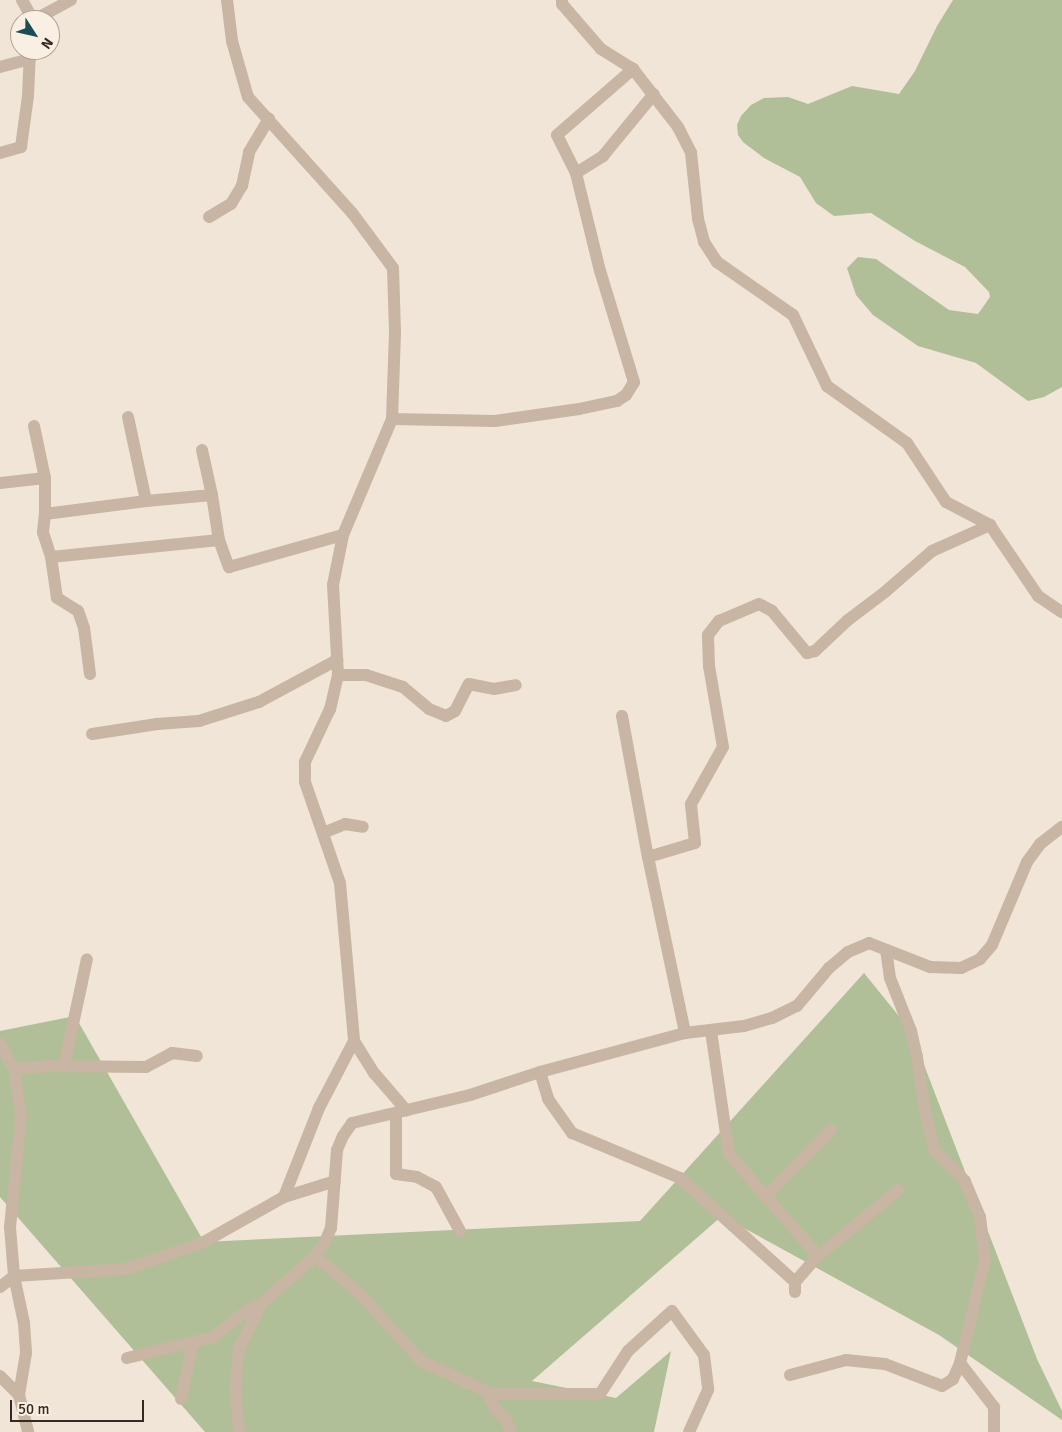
<!DOCTYPE html>
<html>
<head>
<meta charset="utf-8">
<style>
  body { margin:0 }
  #map { position:relative; width:1062px; height:1432px; overflow:hidden; background:#f0e5d6; font-family:Signika,sans-serif }
  div>[style] { position:absolute }
  .green>* { inset:0; background:#b0bf97 }
  .minor>* { height:12px; margin:-6px; padding:0 6px; transform-origin:6px; border-radius:6px; background:#c8b5a3 }
  span { translate:-50% -50%; white-space:nowrap; text-align:center; line-height:1.15; -webkit-text-stroke:4.5px #f9efe2; paint-order:stroke }
  .north { position:absolute; left:10px; top:10px; width:50px; height:50px; box-sizing:border-box; background:#f9efe2; border:1px solid #aaa096; border-radius:50%; rotate:125deg; font-size:14px; font-weight:700; line-height:20px; text-align:center; color:#332a25 }
  .north::after { content:''; display:block; margin:auto; width:18px; height:22px; background:#1b4e54; clip-path:polygon(50% 0,100% 100%,50% 72%,0 100%) }
  .scale { position:absolute; left:10px; top:1400px; width:134px; height:22px; box-sizing:border-box; border:2px solid #332a25; border-top:0; padding-left:6px; font-size:15px; line-height:18px; white-space:nowrap; color:#332a25; -webkit-text-stroke:4px #f9efe2; paint-order:stroke }
</style>
</head>
<body>
<div id="map">
  <div class="green">
    <div style="clip-path:polygon(953px 0,1062px 0,1062px 387px,1044px 397px,1028px 401px,976px 363px,918px 346px,873px 315px,856px 295px,847px 268px,858px 257px,876px 259px,949px 310px,978px 314px,990px 297px,989px 292px,965px 267px,915px 241px,871px 213px,834px 216px,816px 203px,800px 177px,764px 158px,743px 142px,738px 135px,737px 125px,741px 116px,751px 105px,764px 98px,788px 97px,808px 104px,852px 86px,899px 94px,915px 71px,937px 26px)"></div>
    <div style="clip-path:polygon(864px 973px,911px 1031px,1037px 1359px,1062px 1411px,1062px 1420px,939px 1335px,722px 1216px,532px 1381px,616px 1398px,671px 1351px,654px 1432px,205px 1432px,0 1197px,0 1031px,75px 1016px,204px 1242px,640px 1221px)"></div>
  </div>
  <div class="minor">
    <div style="left:22px;top:0;width:23px;rotate:61deg"></div>
    <div style="left:227px;top:0;width:41px;rotate:83deg"></div>
    <div style="left:232px;top:41px;width:58px;rotate:74.1deg"></div>
    <div style="left:248px;top:97px;width:157px;rotate:48.1deg"></div>
    <div style="left:353px;top:214px;width:67px;rotate:53.5deg"></div>
    <div style="left:393px;top:268px;width:65px;rotate:88.2deg"></div>
    <div style="left:395px;top:333px;width:86px;rotate:92deg"></div>
    <div style="left:392px;top:419px;width:126px;rotate:112.9deg"></div>
    <div style="left:343px;top:535px;width:51px;rotate:101.3deg"></div>
    <div style="left:333px;top:585px;width:90px;rotate:86.8deg"></div>
    <div style="left:338px;top:675px;width:35px;rotate:103deg"></div>
    <div style="left:330px;top:709px;width:59px;rotate:115.3deg"></div>
    <div style="left:305px;top:762px;width:20px;rotate:90deg"></div>
    <div style="left:305px;top:782px;width:107px;rotate:70.9deg"></div>
    <div style="left:340px;top:883px;width:159px;rotate:84.9deg"></div>
    <div style="left:354px;top:1041px;width:76px;rotate:117.6deg"></div>
    <div style="left:319px;top:1108px;width:96px;rotate:111.5deg"></div>
    <div style="left:562px;top:0;width:4px;rotate:90deg"></div>
    <div style="left:562px;top:4px;width:60px;rotate:49.1deg"></div>
    <div style="left:601px;top:49px;width:38px;rotate:32deg"></div>
    <div style="left:633px;top:69px;width:73px;rotate:52.2deg"></div>
    <div style="left:678px;top:127px;width:29px;rotate:63deg"></div>
    <div style="left:691px;top:153px;width:66px;rotate:83.9deg"></div>
    <div style="left:698px;top:219px;width:24px;rotate:75deg"></div>
    <div style="left:704px;top:242px;width:24px;rotate:57deg"></div>
    <div style="left:717px;top:262px;width:93px;rotate:34.9deg"></div>
    <div style="left:793px;top:315px;width:79px;rotate:64.4deg"></div>
    <div style="left:827px;top:386px;width:98px;rotate:35.5deg"></div>
    <div style="left:907px;top:443px;width:71px;rotate:56.5deg"></div>
    <div style="left:946px;top:502px;width:50px;rotate:27.6deg"></div>
    <div style="left:990px;top:525px;width:86px;rotate:55.9deg"></div>
    <div style="left:1038px;top:596px;width:29px;rotate:34deg"></div>
    <div style="left:34px;top:20px;width:42px;rotate:-28.4deg"></div>
    <div style="left:0;top:67px;width:31px;rotate:-15deg"></div>
    <div style="left:0;top:153px;width:22px;rotate:-16deg"></div>
    <div style="left:21px;top:147px;width:51px;rotate:-82.2deg"></div>
    <div style="left:28px;top:96px;width:46px;rotate:-87.5deg"></div>
    <div style="left:576px;top:173px;width:32px;rotate:-32deg"></div>
    <div style="left:603px;top:156px;width:80px;rotate:-50.6deg"></div>
    <div style="left:209px;top:217px;width:26px;rotate:-31deg"></div>
    <div style="left:231px;top:204px;width:21px;rotate:-59deg"></div>
    <div style="left:242px;top:186px;width:35px;rotate:-78deg"></div>
    <div style="left:249px;top:152px;width:39px;rotate:-59deg"></div>
    <div style="left:128px;top:417px;width:86px;rotate:77.9deg"></div>
    <div style="left:392px;top:419px;width:103px;rotate:1.1deg"></div>
    <div style="left:495px;top:421px;width:85px;rotate:-8.1deg"></div>
    <div style="left:579px;top:409px;width:39px;rotate:-12deg"></div>
    <div style="left:617px;top:401px;width:11px;rotate:-34deg"></div>
    <div style="left:626px;top:395px;width:15px;rotate:-58deg"></div>
    <div style="left:634px;top:382px;width:116px;rotate:-107deg"></div>
    <div style="left:600px;top:271px;width:101px;rotate:-103.8deg"></div>
    <div style="left:576px;top:173px;width:42px;rotate:-116.6deg"></div>
    <div style="left:557px;top:135px;width:101px;rotate:-41deg"></div>
    <div style="left:34px;top:426px;width:53px;rotate:78.1deg"></div>
    <div style="left:45px;top:478px;width:36px;rotate:90deg"></div>
    <div style="left:202px;top:450px;width:46px;rotate:77.5deg"></div>
    <div style="left:0;top:483px;width:45px;rotate:-6.3deg"></div>
    <div style="left:51px;top:557px;width:169px;rotate:-5.8deg"></div>
    <div style="left:90px;top:674px;width:46px;rotate:-97.4deg"></div>
    <div style="left:84px;top:628px;width:18px;rotate:-109deg"></div>
    <div style="left:78px;top:611px;width:25px;rotate:-148deg"></div>
    <div style="left:57px;top:598px;width:41px;rotate:-98.3deg"></div>
    <div style="left:51px;top:557px;width:26px;rotate:-108deg"></div>
    <div style="left:43px;top:532px;width:18px;rotate:-84deg"></div>
    <div style="left:45px;top:514px;width:102px;rotate:-7.3deg"></div>
    <div style="left:146px;top:501px;width:66px;rotate:-5.2deg"></div>
    <div style="left:212px;top:495px;width:46px;rotate:81.2deg"></div>
    <div style="left:219px;top:540px;width:29px;rotate:70deg"></div>
    <div style="left:229px;top:567px;width:118px;rotate:-15.7deg"></div>
    <div style="left:338px;top:675px;width:28px"></div>
    <div style="left:366px;top:675px;width:39px;rotate:18deg"></div>
    <div style="left:403px;top:687px;width:34px;rotate:40deg"></div>
    <div style="left:429px;top:709px;width:18px;rotate:22deg"></div>
    <div style="left:446px;top:716px;width:10px;rotate:-29deg"></div>
    <div style="left:455px;top:711px;width:30px;rotate:-63deg"></div>
    <div style="left:469px;top:684px;width:25px;rotate:11deg"></div>
    <div style="left:494px;top:689px;width:22px;rotate:-10deg"></div>
    <div style="left:622px;top:716px;width:143px;rotate:79.6deg"></div>
    <div style="left:648px;top:857px;width:180px;rotate:78.1deg"></div>
    <div style="left:92px;top:734px;width:66px;rotate:-8.7deg"></div>
    <div style="left:157px;top:724px;width:42px;rotate:-4.1deg"></div>
    <div style="left:199px;top:721px;width:63px;rotate:-17.6deg"></div>
    <div style="left:259px;top:702px;width:89px;rotate:-28.3deg"></div>
    <div style="left:323px;top:833px;width:24px;rotate:-22deg"></div>
    <div style="left:345px;top:824px;width:18px;rotate:9deg"></div>
    <div style="left:648px;top:857px;width:49px;rotate:-16.6deg"></div>
    <div style="left:695px;top:843px;width:39px;rotate:-96deg"></div>
    <div style="left:691px;top:804px;width:65px;rotate:-60.7deg"></div>
    <div style="left:723px;top:747px;width:82px;rotate:-99.8deg"></div>
    <div style="left:709px;top:666px;width:31px;rotate:-92deg"></div>
    <div style="left:708px;top:635px;width:18px;rotate:-52deg"></div>
    <div style="left:719px;top:621px;width:43px;rotate:-23deg"></div>
    <div style="left:759px;top:604px;width:15px;rotate:28deg"></div>
    <div style="left:772px;top:611px;width:55px;rotate:50.2deg"></div>
    <div style="left:807px;top:653px;width:8px;rotate:-14deg"></div>
    <div style="left:815px;top:651px;width:45px;rotate:-43.2deg"></div>
    <div style="left:848px;top:620px;width:46px;rotate:-37.1deg"></div>
    <div style="left:885px;top:592px;width:62px;rotate:-41.1deg"></div>
    <div style="left:932px;top:551px;width:64px;rotate:-24.1deg"></div>
    <div style="left:711px;top:1031px;width:124px;rotate:81.7deg"></div>
    <div style="left:729px;top:1154px;width:135px;rotate:48.9deg"></div>
    <div style="left:818px;top:1256px;width:104px;rotate:-39.5deg"></div>
    <div style="left:354px;top:1041px;width:39px;rotate:58deg"></div>
    <div style="left:375px;top:1074px;width:48px;rotate:49.3deg"></div>
    <div style="left:0;top:1043px;width:30px;rotate:62deg"></div>
    <div style="left:14px;top:1069px;width:49px;rotate:81.7deg"></div>
    <div style="left:21px;top:1117px;width:111px;rotate:95.7deg"></div>
    <div style="left:10px;top:1227px;width:49px;rotate:85.3deg"></div>
    <div style="left:14px;top:1276px;width:113px;rotate:-3.5deg"></div>
    <div style="left:127px;top:1269px;width:82px;rotate:-19.3deg"></div>
    <div style="left:204px;top:1242px;width:92px;rotate:-29.4deg"></div>
    <div style="left:284px;top:1197px;width:53px;rotate:-17.4deg"></div>
    <div style="left:64px;top:1066px;width:109px;rotate:-77.9deg"></div>
    <div style="left:14px;top:1069px;width:35px;rotate:-5deg"></div>
    <div style="left:49px;top:1066px;width:97px;rotate:0.6deg"></div>
    <div style="left:146px;top:1067px;width:30px;rotate:-28deg"></div>
    <div style="left:172px;top:1053px;width:25px;rotate:7deg"></div>
    <div style="left:540px;top:1072px;width:28px;rotate:73deg"></div>
    <div style="left:548px;top:1099px;width:42px;rotate:54.8deg"></div>
    <div style="left:572px;top:1133px;width:117px;rotate:22.6deg"></div>
    <div style="left:680px;top:1178px;width:155px;rotate:42.1deg"></div>
    <div style="left:396px;top:1114px;width:60px;rotate:90deg"></div>
    <div style="left:396px;top:1174px;width:21px;rotate:8deg"></div>
    <div style="left:417px;top:1177px;width:21px;rotate:28deg"></div>
    <div style="left:436px;top:1187px;width:50px;rotate:61.4deg"></div>
    <div style="left:765px;top:1197px;width:94px;rotate:-45.4deg"></div>
    <div style="left:315px;top:1256px;width:60px;rotate:40.3deg"></div>
    <div style="left:361px;top:1295px;width:89px;rotate:47.7deg"></div>
    <div style="left:421px;top:1361px;width:78px;rotate:24.9deg"></div>
    <div style="left:492px;top:1394px;width:108px"></div>
    <div style="left:600px;top:1394px;width:51px;rotate:-56.9deg"></div>
    <div style="left:628px;top:1351px;width:59px;rotate:-42.3deg"></div>
    <div style="left:672px;top:1311px;width:54px;rotate:54deg"></div>
    <div style="left:704px;top:1355px;width:35px;rotate:83deg"></div>
    <div style="left:708px;top:1390px;width:46px;rotate:114.3deg"></div>
    <div style="left:0;top:1287px;width:18px;rotate:-38deg"></div>
    <div style="left:14px;top:1276px;width:48px;rotate:78deg"></div>
    <div style="left:24px;top:1323px;width:30px;rotate:86deg"></div>
    <div style="left:26px;top:1353px;width:43px;rotate:99.5deg"></div>
    <div style="left:795px;top:1292px;width:10px;rotate:-90deg"></div>
    <div style="left:795px;top:1282px;width:35px;rotate:-49deg"></div>
    <div style="left:127px;top:1358px;width:89px;rotate:-13.7deg"></div>
    <div style="left:213px;top:1337px;width:41px;rotate:-38deg"></div>
    <div style="left:245px;top:1312px;width:19px;rotate:-28deg"></div>
    <div style="left:960px;top:1363px;width:56px;rotate:52.3deg"></div>
    <div style="left:994px;top:1407px;width:25px;rotate:90deg"></div>
    <div style="left:790px;top:1375px;width:58px;rotate:-15deg"></div>
    <div style="left:846px;top:1360px;width:39px;rotate:6deg"></div>
    <div style="left:885px;top:1364px;width:61px;rotate:21.1deg"></div>
    <div style="left:942px;top:1386px;width:13px;rotate:-32deg"></div>
    <div style="left:953px;top:1379px;width:17px;rotate:-66deg"></div>
    <div style="left:960px;top:1363px;width:106px;rotate:-76.4deg"></div>
    <div style="left:985px;top:1260px;width:43px;rotate:-96.6deg"></div>
    <div style="left:980px;top:1217px;width:39px;rotate:-113deg"></div>
    <div style="left:965px;top:1181px;width:44px;rotate:-135deg"></div>
    <div style="left:934px;top:1150px;width:46px;rotate:-102.5deg"></div>
    <div style="left:924px;top:1105px;width:49px;rotate:-98.3deg"></div>
    <div style="left:917px;top:1057px;width:27px;rotate:-103deg"></div>
    <div style="left:911px;top:1031px;width:57px;rotate:-111.6deg"></div>
    <div style="left:890px;top:978px;width:28px;rotate:-98deg"></div>
    <div style="left:0;top:1376px;width:27px;rotate:45deg"></div>
    <div style="left:19px;top:1395px;width:38px;rotate:76deg"></div>
    <div style="left:485px;top:1391px;width:23px;rotate:59deg"></div>
    <div style="left:497px;top:1411px;width:11px;rotate:41deg"></div>
    <div style="left:505px;top:1418px;width:15px;rotate:67deg"></div>
    <div style="left:181px;top:1399px;width:58px;rotate:-78.1deg"></div>
    <div style="left:239px;top:1432px;width:46px;rotate:-95deg"></div>
    <div style="left:235px;top:1386px;width:38px;rotate:-84deg"></div>
    <div style="left:239px;top:1348px;width:51px;rotate:-62.9deg"></div>
    <div style="left:262px;top:1303px;width:71px;rotate:-41.6deg"></div>
    <div style="left:315px;top:1256px;width:17px;rotate:-54deg"></div>
    <div style="left:325px;top:1242px;width:15px;rotate:-67deg"></div>
    <div style="left:331px;top:1228px;width:78px;rotate:-85.6deg"></div>
    <div style="left:337px;top:1150px;width:15px;rotate:-67deg"></div>
    <div style="left:343px;top:1136px;width:16px;rotate:-55deg"></div>
    <div style="left:352px;top:1123px;width:121px;rotate:-13.3deg"></div>
    <div style="left:470px;top:1095px;width:74px;rotate:-18.2deg"></div>
    <div style="left:540px;top:1072px;width:150px;rotate:-15.1deg"></div>
    <div style="left:685px;top:1033px;width:59px;rotate:-6.8deg"></div>
    <div style="left:744px;top:1026px;width:29px;rotate:-16deg"></div>
    <div style="left:772px;top:1018px;width:28px;rotate:-26deg"></div>
    <div style="left:797px;top:1006px;width:50px;rotate:-49.9deg"></div>
    <div style="left:829px;top:968px;width:25px;rotate:-40deg"></div>
    <div style="left:848px;top:952px;width:23px;rotate:-23deg"></div>
    <div style="left:869px;top:943px;width:66px;rotate:21.5deg"></div>
    <div style="left:930px;top:967px;width:31px;rotate:2deg"></div>
    <div style="left:961px;top:968px;width:21px;rotate:-25deg"></div>
    <div style="left:980px;top:959px;width:18px;rotate:-49deg"></div>
    <div style="left:992px;top:945px;width:90px;rotate:-67.1deg"></div>
    <div style="left:1027px;top:862px;width:22px;rotate:-54deg"></div>
    <div style="left:1040px;top:844px;width:28px;rotate:-38deg"></div>
  </div>
  <div class="north">N</div>
  <div class="scale">50 m</div>
</div>
</body>
</html>
